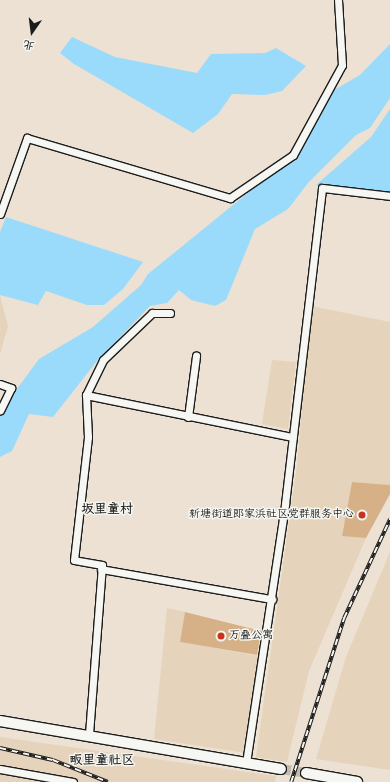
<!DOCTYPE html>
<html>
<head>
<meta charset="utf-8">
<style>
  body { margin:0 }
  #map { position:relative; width:390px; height:782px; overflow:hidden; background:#ece1d2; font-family:"Gochi Hand","LXGW WenKai TC",sans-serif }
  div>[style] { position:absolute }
  .built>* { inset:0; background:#e5d3bc }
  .water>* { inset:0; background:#9adbfc }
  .building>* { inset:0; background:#d6b188 }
  .secondary-tunnel>* { height:10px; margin-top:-5px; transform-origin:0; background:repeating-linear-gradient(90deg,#c2baae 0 10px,transparent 0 15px) }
  .roads { filter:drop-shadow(1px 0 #1c1c1c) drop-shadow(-1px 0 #1c1c1c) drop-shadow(0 1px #1c1c1c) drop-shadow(0 -1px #1c1c1c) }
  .street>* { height:7px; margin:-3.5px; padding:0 3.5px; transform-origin:3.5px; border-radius:3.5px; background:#f6f6f2 }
  .secondary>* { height:10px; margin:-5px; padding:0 5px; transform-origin:5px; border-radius:5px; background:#f6f6f2 }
  .rail>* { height:3.5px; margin-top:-1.75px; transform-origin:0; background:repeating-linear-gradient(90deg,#f6f6f2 0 6px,#1c1c1c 0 12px); box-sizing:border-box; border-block:1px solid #1c1c1c }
  .dots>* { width:11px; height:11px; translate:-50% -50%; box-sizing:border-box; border:2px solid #f6f6f2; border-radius:50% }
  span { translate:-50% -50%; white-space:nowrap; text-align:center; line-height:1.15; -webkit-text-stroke:3px #f6f6f2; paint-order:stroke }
  .poi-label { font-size:11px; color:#1c1c1c }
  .right { translate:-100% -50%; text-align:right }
  .left { translate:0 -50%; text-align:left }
  .quarter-label { font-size:13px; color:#1c1c1c; font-weight:700 }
  .north { position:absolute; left:12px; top:12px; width:40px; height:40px; -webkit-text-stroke:3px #f6f6f2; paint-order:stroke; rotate:194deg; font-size:11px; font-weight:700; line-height:16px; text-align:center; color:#1c1c1c }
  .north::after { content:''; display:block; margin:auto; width:14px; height:18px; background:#1c1c1c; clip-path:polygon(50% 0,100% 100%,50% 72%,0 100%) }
</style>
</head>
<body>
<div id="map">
  <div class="built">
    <div style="clip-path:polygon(0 296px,8px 326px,0 354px)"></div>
    <div style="clip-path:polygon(311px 306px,390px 322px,390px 485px,352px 482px,342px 535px,366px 538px,309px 671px,287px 762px,256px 757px,297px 465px)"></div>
    <div style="clip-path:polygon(272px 360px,296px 362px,288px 429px,262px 424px)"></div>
    <div style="clip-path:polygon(390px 552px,390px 770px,316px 759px,346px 657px)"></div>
    <div style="clip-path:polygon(167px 608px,185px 612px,180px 642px,259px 656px,246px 753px,154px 739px)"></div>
    <div style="clip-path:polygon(0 737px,276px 776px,275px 782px,0 782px)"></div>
  </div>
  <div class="water">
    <div style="clip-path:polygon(72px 37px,115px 57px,197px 73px,211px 54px,265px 53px,276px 48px,306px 66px,282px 91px,265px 95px,232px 94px,218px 114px,193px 133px,74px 64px,60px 53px)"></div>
    <div style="clip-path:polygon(390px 44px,390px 98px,370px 128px,356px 135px,308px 183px,288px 209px,255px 229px,226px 300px,215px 306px,191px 300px,179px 290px,167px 303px,150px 306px,97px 361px,53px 417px,29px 414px,12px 451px,0 457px,0 412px,39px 359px,93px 327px,141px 285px,148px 274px,286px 162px,334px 90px,360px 75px)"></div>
    <div style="clip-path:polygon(390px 109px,390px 194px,316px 185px,371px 137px)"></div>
    <div style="clip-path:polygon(6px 217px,143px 262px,123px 289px,104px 305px,87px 305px,46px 291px,38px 305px,0 295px,0 232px)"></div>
  </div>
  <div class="building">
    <div style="clip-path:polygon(352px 482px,390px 485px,390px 494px,366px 538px,342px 536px)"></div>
    <div style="clip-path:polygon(185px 612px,261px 631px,257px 655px,180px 642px)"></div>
  </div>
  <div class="secondary-tunnel">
    <div style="left:281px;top:769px;width:25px;rotate:9deg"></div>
  </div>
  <div class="roads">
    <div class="street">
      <div style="left:0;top:214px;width:81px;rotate:-70.4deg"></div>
      <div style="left:27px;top:138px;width:212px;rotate:16.5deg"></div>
      <div style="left:230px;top:198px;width:76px;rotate:-34.3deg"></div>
      <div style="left:293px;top:155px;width:102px;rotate:-61.4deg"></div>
      <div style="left:342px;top:65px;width:65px;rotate:-93.5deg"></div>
      <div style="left:0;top:384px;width:12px;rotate:20deg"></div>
      <div style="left:11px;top:388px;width:25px;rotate:116deg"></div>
      <div style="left:86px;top:395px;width:211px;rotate:11.5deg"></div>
      <div style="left:188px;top:417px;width:62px;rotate:-82.5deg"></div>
      <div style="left:101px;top:569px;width:174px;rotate:10deg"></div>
      <div style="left:89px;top:734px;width:169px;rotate:-85.6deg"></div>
      <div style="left:102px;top:565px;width:28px;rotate:-170deg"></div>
      <div style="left:74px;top:560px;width:124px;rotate:-83.5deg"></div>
      <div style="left:88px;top:437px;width:42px;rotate:-92.7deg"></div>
      <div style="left:86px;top:395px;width:39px;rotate:-64deg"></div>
      <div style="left:103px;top:360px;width:68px;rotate:-43.8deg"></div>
      <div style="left:152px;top:313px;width:18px"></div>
      <div style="left:246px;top:763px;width:262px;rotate:-81.4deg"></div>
      <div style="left:285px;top:504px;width:318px;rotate:-83.3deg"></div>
      <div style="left:322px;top:188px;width:68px;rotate:6.7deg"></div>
      <div style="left:0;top:769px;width:74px;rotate:10.1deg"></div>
    </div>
    <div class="secondary">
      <div style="left:0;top:721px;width:285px;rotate:9.7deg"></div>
      <div style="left:306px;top:773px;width:52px;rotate:10deg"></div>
    </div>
  </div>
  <div class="rail">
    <div style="left:0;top:748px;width:54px;rotate:12.8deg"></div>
    <div style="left:53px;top:760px;width:59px;rotate:21.8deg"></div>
    <div style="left:291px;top:782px;width:172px;rotate:-72.1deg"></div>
    <div style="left:344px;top:618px;width:109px;rotate:-65.1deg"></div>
  </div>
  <div class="dots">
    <div style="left:362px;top:515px;background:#c8321e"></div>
    <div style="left:221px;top:636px;background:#c8321e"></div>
  </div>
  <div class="poi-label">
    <span class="right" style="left:354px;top:515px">新塘街道郎家浜社区党群服务中心</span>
    <span class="left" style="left:229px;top:636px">万叠公寓</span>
  </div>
  <div class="quarter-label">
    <span style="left:107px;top:511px">坂里童村</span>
    <span style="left:102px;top:762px">畈里童社区</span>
  </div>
  <div class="north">北</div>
</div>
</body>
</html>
